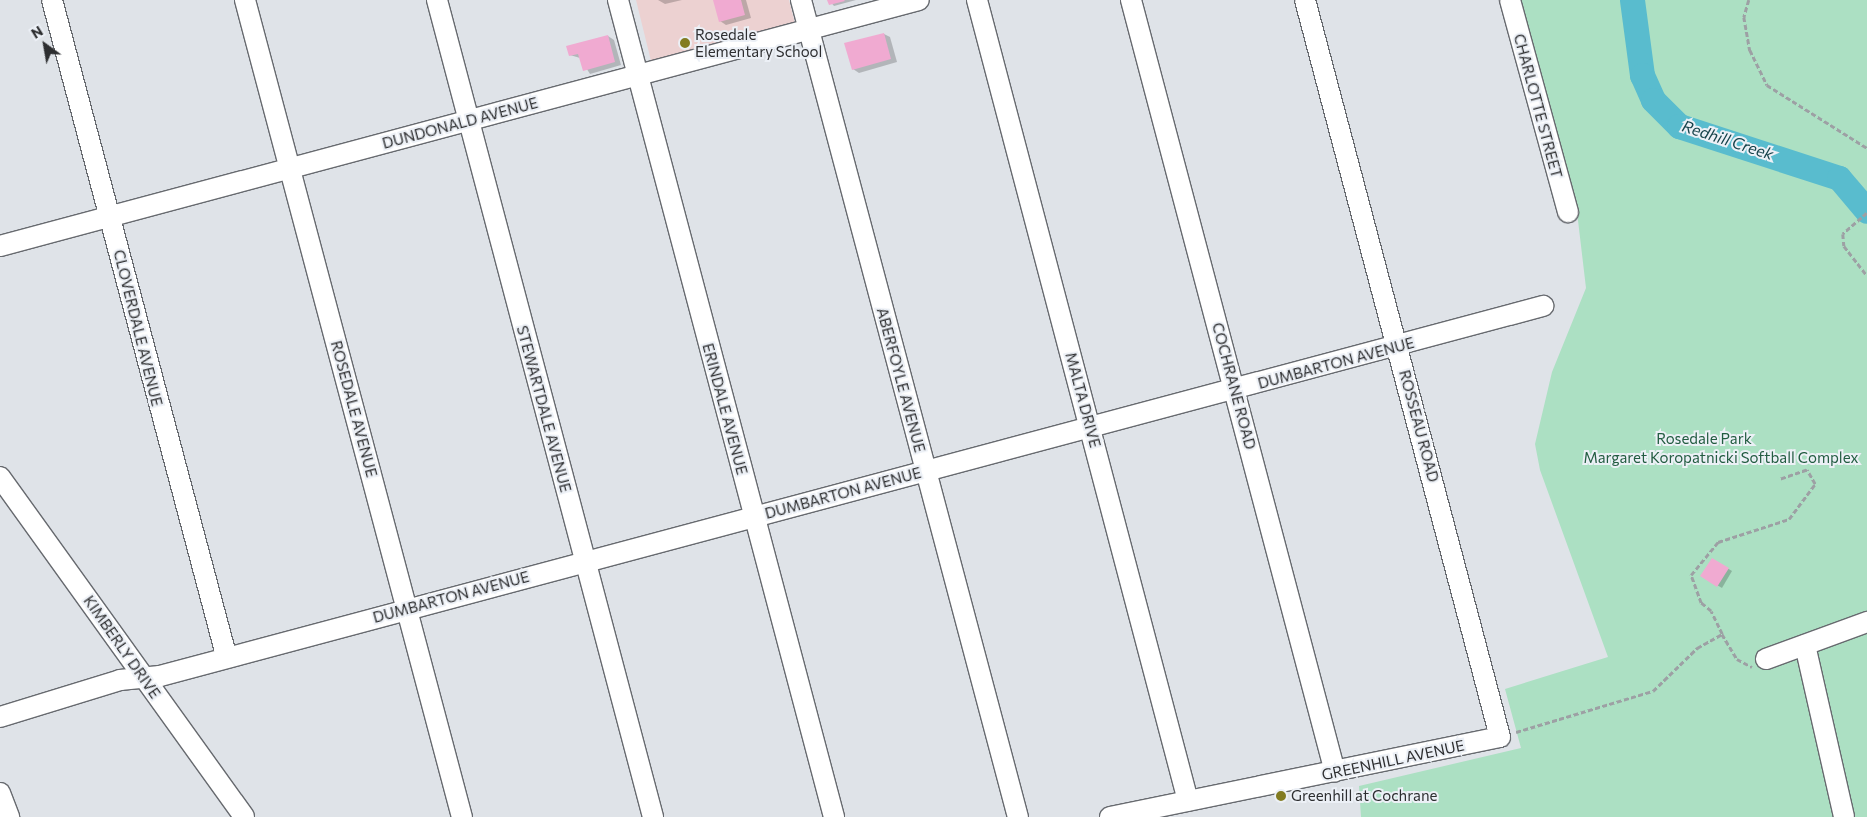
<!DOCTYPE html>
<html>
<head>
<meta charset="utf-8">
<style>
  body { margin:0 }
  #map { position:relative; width:1867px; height:817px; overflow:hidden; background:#dfe3e8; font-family:Commissioner,sans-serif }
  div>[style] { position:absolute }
  .education>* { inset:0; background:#ecd1d1 }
  .green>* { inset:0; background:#ace0c3 }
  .shadow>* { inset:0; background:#0003 }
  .river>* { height:25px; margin:-12.5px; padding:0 12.5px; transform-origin:12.5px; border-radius:12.5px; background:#59bcce }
  .building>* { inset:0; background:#f0aad1 }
  .path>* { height:2.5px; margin-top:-1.25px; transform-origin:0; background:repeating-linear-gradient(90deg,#9da0a4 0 5px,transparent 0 7.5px) }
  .roads { filter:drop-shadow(1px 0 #676a6f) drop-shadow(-1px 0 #676a6f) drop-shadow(0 1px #676a6f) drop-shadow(0 -1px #676a6f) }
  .minor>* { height:20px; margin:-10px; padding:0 10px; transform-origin:10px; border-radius:10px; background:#fff }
  .dots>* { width:14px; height:14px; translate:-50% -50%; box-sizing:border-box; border:2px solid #ecf0f6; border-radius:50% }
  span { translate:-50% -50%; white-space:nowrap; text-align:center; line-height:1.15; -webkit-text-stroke:4px #ecf0f6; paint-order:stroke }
  .poi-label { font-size:15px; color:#2d2e30 }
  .left { translate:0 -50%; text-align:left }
  .street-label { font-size:15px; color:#2d2e30 }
  .park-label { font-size:15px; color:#225c41 }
  .water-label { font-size:16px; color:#16434b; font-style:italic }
  .north { position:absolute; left:20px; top:20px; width:50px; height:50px; -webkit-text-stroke:4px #ecf0f6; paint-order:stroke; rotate:328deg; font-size:14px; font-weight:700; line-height:20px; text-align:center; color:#2d2e30 }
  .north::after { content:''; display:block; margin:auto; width:18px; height:22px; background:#2d2e30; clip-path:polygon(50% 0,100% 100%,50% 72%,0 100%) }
</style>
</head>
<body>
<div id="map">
  <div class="education">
    <div style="clip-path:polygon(636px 0,789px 0,795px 24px,651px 61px)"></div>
  </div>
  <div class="green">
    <div style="clip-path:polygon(1519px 0,1867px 0,1867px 817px,1361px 817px,1359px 786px,1521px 748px,1505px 689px,1608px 657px,1540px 470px,1535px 444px,1552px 372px,1586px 288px,1577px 212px)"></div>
  </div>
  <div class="shadow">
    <div style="clip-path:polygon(658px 0,682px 0,665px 4px)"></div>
    <div style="clip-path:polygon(714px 0,746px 0,751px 18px,726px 25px,720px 21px)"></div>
    <div style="clip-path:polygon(829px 0,856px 0,834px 6px)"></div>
    <div style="clip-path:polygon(884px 34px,890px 37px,897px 62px,859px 73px,853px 69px)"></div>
    <div style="clip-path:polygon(608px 36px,614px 40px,621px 65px,590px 74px,580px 58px,570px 55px)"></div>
    <div style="clip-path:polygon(1712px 559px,1732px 571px,1722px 588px,1702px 576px)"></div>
  </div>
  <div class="river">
    <div style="left:1632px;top:0;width:76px;rotate:82.4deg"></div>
    <div style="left:1642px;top:75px;width:27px;rotate:66deg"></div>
    <div style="left:1653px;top:100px;width:37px;rotate:45deg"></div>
    <div style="left:1679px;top:126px;width:168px;rotate:18deg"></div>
    <div style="left:1839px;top:178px;width:43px;rotate:49.7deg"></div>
  </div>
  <div class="building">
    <div style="clip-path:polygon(713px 0,741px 0,745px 15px,719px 22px)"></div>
    <div style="clip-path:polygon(827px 0,844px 0,845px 1px,829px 5px)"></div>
    <div style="clip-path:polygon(884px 33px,891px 59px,852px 70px,844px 43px)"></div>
    <div style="clip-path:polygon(608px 35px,615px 62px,583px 71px,578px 54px,569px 56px,566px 46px)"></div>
    <div style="clip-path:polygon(1712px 558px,1729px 568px,1717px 587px,1700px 576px)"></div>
  </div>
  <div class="path">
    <div style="left:1749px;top:0;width:18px;rotate:106deg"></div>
    <div style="left:1744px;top:17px;width:34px;rotate:80deg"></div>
    <div style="left:1750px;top:50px;width:39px;rotate:64deg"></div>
    <div style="left:1767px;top:85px;width:118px;rotate:32.2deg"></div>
    <div style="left:1867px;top:213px;width:32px;rotate:139deg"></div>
    <div style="left:1843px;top:234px;width:12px;rotate:85deg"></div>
    <div style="left:1844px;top:246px;width:37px;rotate:52deg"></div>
    <div style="left:1722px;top:634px;width:25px;rotate:-116deg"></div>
    <div style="left:1711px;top:611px;width:13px;rotate:-141deg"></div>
    <div style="left:1701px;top:603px;width:30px;rotate:-110deg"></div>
    <div style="left:1691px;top:575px;width:43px;rotate:-50.7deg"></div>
    <div style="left:1718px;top:542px;width:75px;rotate:-17.9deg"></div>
    <div style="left:1789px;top:519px;width:44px;rotate:-53.4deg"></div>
    <div style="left:1815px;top:484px;width:16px;rotate:-120deg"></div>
    <div style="left:1807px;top:470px;width:28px;rotate:161deg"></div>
    <div style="left:1516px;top:732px;width:143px;rotate:-16.7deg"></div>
    <div style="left:1653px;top:691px;width:62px;rotate:-44.3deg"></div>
    <div style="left:1697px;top:648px;width:29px;rotate:-29deg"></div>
    <div style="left:1722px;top:634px;width:29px;rotate:59deg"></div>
    <div style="left:1737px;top:659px;width:17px;rotate:28deg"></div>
  </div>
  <div class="roads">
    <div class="minor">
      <div style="left:52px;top:0;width:678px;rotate:75.12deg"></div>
      <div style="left:245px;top:0;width:845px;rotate:75.13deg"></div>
      <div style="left:437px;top:0;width:845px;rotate:75.19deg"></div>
      <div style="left:618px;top:0;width:845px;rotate:75.19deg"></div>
      <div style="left:801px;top:0;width:845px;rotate:75.13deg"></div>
      <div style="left:977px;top:0;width:828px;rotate:75.24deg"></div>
      <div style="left:1131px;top:0;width:798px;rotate:75.2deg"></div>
      <div style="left:1510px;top:0;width:220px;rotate:74.7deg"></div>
      <div style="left:0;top:246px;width:951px;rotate:-14.99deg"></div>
      <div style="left:0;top:477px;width:418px;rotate:54.3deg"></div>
      <div style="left:1805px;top:645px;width:176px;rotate:77.2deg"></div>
      <div style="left:1766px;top:659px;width:108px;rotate:-20.1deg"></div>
      <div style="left:0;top:717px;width:126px;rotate:-17.1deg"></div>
      <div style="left:120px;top:680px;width:40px;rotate:-5.7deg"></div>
      <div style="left:160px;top:676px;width:1432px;rotate:-14.98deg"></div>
      <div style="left:0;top:793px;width:26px;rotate:69deg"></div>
      <div style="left:1110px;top:817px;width:398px;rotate:-11.6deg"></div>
      <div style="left:1500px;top:737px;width:762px;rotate:-104.82deg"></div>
    </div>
  </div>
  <div class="dots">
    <div style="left:685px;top:43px;background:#827b21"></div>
    <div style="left:1281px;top:796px;background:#827b21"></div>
  </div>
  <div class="poi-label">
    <span class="left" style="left:695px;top:43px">Rosedale<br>Elementary School</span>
    <span class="left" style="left:1291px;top:796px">Greenhill at Cochrane</span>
  </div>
  <div class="street-label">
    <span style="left:1538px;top:106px;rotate:75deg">CHARLOTTE STREET</span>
    <span style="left:460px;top:123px;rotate:-15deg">DUNDONALD AVENUE</span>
    <span style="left:138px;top:328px;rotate:76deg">CLOVERDALE AVENUE</span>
    <span style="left:1336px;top:363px;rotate:-15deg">DUMBARTON AVENUE</span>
    <span style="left:901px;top:380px;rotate:75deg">ABERFOYLE AVENUE</span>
    <span style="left:1234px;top:386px;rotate:75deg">COCHRANE ROAD</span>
    <span style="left:1083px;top:400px;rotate:75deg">MALTA DRIVE</span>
    <span style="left:354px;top:409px;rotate:75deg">ROSEDALE AVENUE</span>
    <span style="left:544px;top:409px;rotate:75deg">STEWARTDALE AVENUE</span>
    <span style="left:725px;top:409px;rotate:75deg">ERINDALE AVENUE</span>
    <span style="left:1419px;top:426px;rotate:75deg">ROSSEAU ROAD</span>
    <span style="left:843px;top:493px;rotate:-15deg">DUMBARTON AVENUE</span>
    <span style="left:451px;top:597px;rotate:-15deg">DUMBARTON AVENUE</span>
    <span style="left:122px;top:647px;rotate:55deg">KIMBERLY DRIVE</span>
    <span style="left:1393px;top:760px;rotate:-12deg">GREENHILL AVENUE</span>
  </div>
  <div class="park-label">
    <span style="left:1704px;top:439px">Rosedale Park</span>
    <span style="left:1721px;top:458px">Margaret Koropatnicki Softball Complex</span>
  </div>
  <div class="water-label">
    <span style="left:1728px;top:140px;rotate:18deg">Redhill Creek</span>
  </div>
  <div class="north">N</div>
</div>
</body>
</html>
